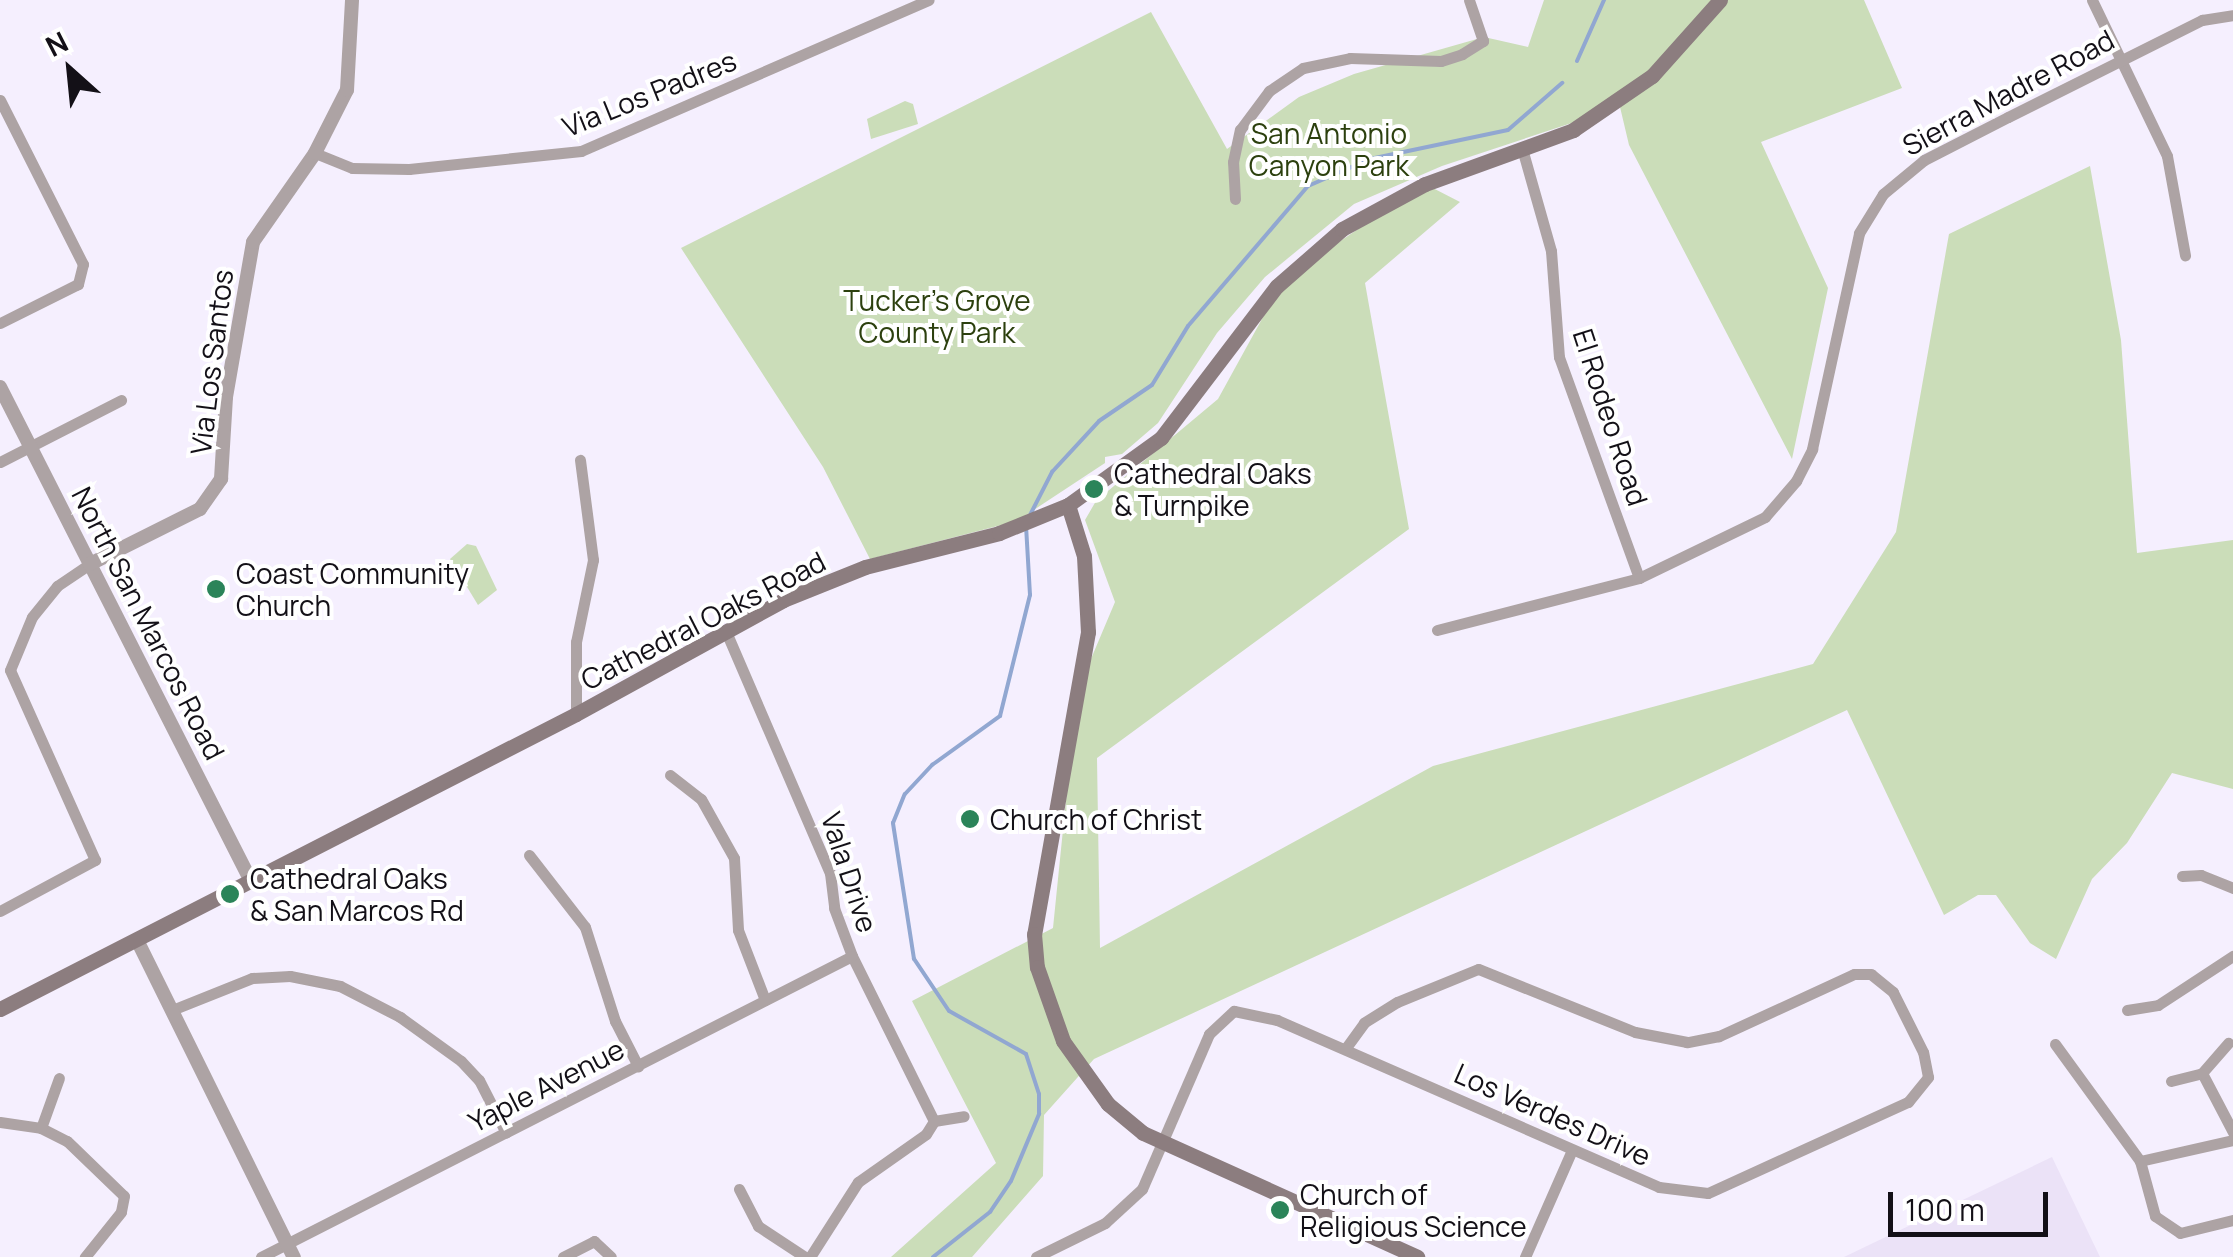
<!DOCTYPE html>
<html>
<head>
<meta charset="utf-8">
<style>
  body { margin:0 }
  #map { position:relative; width:2233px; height:1257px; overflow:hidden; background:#f5effe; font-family:Manrope,sans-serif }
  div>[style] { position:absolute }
  .built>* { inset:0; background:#ebe2f7 }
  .green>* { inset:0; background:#cbddb9 }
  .stream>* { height:4px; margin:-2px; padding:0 2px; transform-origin:2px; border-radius:2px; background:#91a7d1 }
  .minor>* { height:11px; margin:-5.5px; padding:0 5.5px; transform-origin:5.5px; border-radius:5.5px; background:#ada3a4 }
  .tertiary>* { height:14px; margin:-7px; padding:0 7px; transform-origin:7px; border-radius:7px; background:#ada3a4 }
  .secondary>* { height:15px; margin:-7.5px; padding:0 7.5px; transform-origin:7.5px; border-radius:7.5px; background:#8c7d7f }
  .dots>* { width:28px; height:28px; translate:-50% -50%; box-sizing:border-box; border:5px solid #fff; border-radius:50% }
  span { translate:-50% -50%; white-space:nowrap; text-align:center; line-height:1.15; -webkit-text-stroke:8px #fff; paint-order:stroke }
  .street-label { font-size:28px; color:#131017 }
  .park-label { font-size:28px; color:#2c400e }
  .poi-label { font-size:28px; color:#131017 }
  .left { translate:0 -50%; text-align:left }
  .north { position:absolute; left:20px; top:20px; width:100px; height:100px; -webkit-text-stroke:8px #fff; paint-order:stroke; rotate:333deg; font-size:28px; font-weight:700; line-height:40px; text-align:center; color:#131017 }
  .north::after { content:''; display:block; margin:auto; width:35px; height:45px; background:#131017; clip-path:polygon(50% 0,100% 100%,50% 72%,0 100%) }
  .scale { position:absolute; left:1888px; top:1192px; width:160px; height:45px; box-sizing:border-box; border:5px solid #131017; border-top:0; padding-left:12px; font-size:30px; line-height:35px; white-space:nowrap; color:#131017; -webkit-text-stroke:8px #fff; paint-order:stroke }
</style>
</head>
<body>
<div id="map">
  <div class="built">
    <div style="clip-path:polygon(2052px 1157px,2100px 1257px,1844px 1257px)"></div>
  </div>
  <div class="green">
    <div style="clip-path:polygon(1544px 0,1864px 0,1902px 88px,1761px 142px,1828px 288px,1792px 459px,1629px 145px,1620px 107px,1442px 166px,1354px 204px,1265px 277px,1217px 333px,1158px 423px,1122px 454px,1105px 457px,1105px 463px,1017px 521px,870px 559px,823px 467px,681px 248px,1151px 12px,1227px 149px,1299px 97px,1354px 74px,1484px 37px,1528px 47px)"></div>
    <div style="clip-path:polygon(905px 101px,913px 104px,918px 124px,871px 139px,867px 119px)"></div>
    <div style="clip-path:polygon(2090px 166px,2121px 340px,2137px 553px,2233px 540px,2233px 789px,2172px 773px,2127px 843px,2092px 879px,2056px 959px,2030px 943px,1996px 895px,1978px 895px,1944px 915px,1847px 710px,1094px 1059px,1044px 1115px,1043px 1176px,972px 1257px,891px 1257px,996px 1163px,912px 1001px,1053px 928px,1077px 692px,1115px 602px,1085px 520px,1096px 501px,1218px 399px,1284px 279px,1425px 184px,1460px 202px,1365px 283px,1409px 529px,1097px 758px,1100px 948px,1433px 766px,1813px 664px,1896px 532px,1949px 234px)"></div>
    <div style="clip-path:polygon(467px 544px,476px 546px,497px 590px,478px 605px,450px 559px)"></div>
  </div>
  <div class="stream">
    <div style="left:1577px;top:61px;width:67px;rotate:-66.1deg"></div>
    <div style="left:1029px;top:517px;width:51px;rotate:-62.9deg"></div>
    <div style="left:1052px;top:472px;width:69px;rotate:-47.3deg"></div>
    <div style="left:1099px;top:421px;width:64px;rotate:-34.2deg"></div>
    <div style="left:1152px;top:385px;width:69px;rotate:-58.6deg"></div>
    <div style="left:1188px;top:326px;width:184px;rotate:-49.4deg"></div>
    <div style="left:1308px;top:186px;width:68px;rotate:-23.5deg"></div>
    <div style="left:1370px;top:159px;width:141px;rotate:-11.9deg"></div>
    <div style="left:1508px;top:130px;width:72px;rotate:-41deg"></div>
    <div style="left:933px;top:1257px;width:73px;rotate:-38.3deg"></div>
    <div style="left:990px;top:1212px;width:37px;rotate:-56deg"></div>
    <div style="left:1011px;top:1181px;width:73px;rotate:-67.3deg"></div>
    <div style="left:1039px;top:1114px;width:20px;rotate:-90deg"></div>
    <div style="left:1039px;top:1094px;width:42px;rotate:-108deg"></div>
    <div style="left:1026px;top:1054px;width:88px;rotate:-150.8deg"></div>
    <div style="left:949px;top:1011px;width:63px;rotate:-123.9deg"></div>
    <div style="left:914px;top:959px;width:138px;rotate:-98.8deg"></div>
    <div style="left:893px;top:823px;width:31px;rotate:-68deg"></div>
    <div style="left:905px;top:794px;width:40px;rotate:-47deg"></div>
    <div style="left:932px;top:765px;width:84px;rotate:-35.8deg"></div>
    <div style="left:1000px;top:716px;width:125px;rotate:-76.1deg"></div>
    <div style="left:1030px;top:595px;width:69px;rotate:-93.3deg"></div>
  </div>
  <div class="minor">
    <div style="left:2092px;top:0;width:173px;rotate:64.3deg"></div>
    <div style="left:2167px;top:156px;width:101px;rotate:79.7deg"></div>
    <div style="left:0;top:100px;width:184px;rotate:63.2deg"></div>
    <div style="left:83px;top:264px;width:21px;rotate:104deg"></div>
    <div style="left:78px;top:284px;width:87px;rotate:153.4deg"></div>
    <div style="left:1523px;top:152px;width:103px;rotate:74.2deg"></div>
    <div style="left:1551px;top:251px;width:106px;rotate:85.7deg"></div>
    <div style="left:1559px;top:357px;width:235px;rotate:70.1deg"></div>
    <div style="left:315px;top:153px;width:40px;rotate:22deg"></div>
    <div style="left:352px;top:168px;width:57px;rotate:1deg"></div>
    <div style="left:409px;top:169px;width:173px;rotate:-6deg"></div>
    <div style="left:581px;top:151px;width:379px;rotate:-23.5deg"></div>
    <div style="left:1235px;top:199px;width:37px;rotate:-93deg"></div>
    <div style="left:1233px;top:162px;width:33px;rotate:-78deg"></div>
    <div style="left:1240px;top:130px;width:49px;rotate:-53.4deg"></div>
    <div style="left:1269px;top:91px;width:41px;rotate:-34.1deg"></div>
    <div style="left:1303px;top:68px;width:48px;rotate:-12deg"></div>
    <div style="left:1350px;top:58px;width:91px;rotate:1.9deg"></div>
    <div style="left:1441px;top:61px;width:22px;rotate:-18deg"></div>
    <div style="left:1462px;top:54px;width:25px;rotate:-32deg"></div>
    <div style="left:1483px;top:41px;width:43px;rotate:-108.9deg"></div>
    <div style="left:0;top:462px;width:136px;rotate:-27.1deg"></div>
    <div style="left:1437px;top:630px;width:209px;rotate:-14.4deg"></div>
    <div style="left:1639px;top:578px;width:140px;rotate:-25.8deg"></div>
    <div style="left:1765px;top:517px;width:48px;rotate:-49.3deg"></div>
    <div style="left:1796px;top:481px;width:36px;rotate:-63deg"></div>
    <div style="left:1812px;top:449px;width:221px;rotate:-77.7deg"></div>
    <div style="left:1859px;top:233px;width:46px;rotate:-58.4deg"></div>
    <div style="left:1883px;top:194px;width:53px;rotate:-39.7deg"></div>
    <div style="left:1924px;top:160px;width:94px;rotate:-27.1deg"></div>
    <div style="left:2008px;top:117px;width:217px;rotate:-26.6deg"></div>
    <div style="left:2202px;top:20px;width:31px;rotate:-9deg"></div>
    <div style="left:727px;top:634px;width:260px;rotate:66.7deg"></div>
    <div style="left:830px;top:873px;width:35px;rotate:83deg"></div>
    <div style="left:834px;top:908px;width:51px;rotate:69.4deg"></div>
    <div style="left:852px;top:956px;width:184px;rotate:63.6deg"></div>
    <div style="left:576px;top:714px;width:72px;rotate:-90deg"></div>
    <div style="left:576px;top:642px;width:84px;rotate:-78.3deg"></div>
    <div style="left:593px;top:560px;width:101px;rotate:-97.4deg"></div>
    <div style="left:670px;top:775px;width:39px;rotate:38deg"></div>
    <div style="left:701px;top:799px;width:68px;rotate:60.8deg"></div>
    <div style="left:734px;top:858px;width:72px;rotate:86.8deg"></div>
    <div style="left:738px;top:930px;width:75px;rotate:68.9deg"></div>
    <div style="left:529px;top:855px;width:91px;rotate:52.1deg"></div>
    <div style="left:585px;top:927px;width:99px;rotate:72.3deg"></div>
    <div style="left:615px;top:1021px;width:51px;rotate:62.9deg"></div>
    <div style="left:2182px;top:876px;width:19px;rotate:-3deg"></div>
    <div style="left:2201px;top:875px;width:35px;rotate:22deg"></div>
    <div style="left:0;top:911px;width:108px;rotate:-28.2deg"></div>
    <div style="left:95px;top:860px;width:208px;rotate:-114.1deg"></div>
    <div style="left:10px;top:670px;width:57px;rotate:-67.5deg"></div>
    <div style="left:32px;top:617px;width:40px;rotate:-51deg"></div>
    <div style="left:57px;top:586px;width:40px;rotate:-34deg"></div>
    <div style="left:172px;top:1010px;width:86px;rotate:-21.8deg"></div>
    <div style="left:252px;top:978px;width:38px;rotate:-3deg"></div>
    <div style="left:290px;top:976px;width:51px;rotate:11.3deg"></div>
    <div style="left:340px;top:986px;width:68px;rotate:27.3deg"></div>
    <div style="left:400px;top:1017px;width:75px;rotate:35.8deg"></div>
    <div style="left:461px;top:1061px;width:26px;rotate:47deg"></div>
    <div style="left:479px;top:1080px;width:59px;rotate:63deg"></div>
    <div style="left:2127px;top:1010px;width:31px;rotate:-9deg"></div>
    <div style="left:2158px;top:1005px;width:90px;rotate:-33.2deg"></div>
    <div style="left:2055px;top:1044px;width:145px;rotate:54deg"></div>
    <div style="left:2140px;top:1161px;width:57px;rotate:74.7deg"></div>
    <div style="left:2155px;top:1216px;width:30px;rotate:34deg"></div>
    <div style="left:2180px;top:1233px;width:55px;rotate:-13.8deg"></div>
    <div style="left:2202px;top:1073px;width:67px;rotate:62.3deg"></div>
    <div style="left:2171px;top:1081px;width:32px;rotate:-14deg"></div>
    <div style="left:2202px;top:1073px;width:40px;rotate:-49deg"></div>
    <div style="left:0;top:1122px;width:41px;rotate:8.3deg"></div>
    <div style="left:41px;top:1128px;width:29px;rotate:27deg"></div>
    <div style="left:67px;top:1141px;width:79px;rotate:44deg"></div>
    <div style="left:124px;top:1196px;width:16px;rotate:101deg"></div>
    <div style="left:121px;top:1212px;width:58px;rotate:128.7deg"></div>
    <div style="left:41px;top:1128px;width:53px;rotate:-70.2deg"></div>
    <div style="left:2140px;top:1161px;width:95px;rotate:-12.7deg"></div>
    <div style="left:739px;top:1189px;width:42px;rotate:62.8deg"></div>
    <div style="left:758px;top:1226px;width:56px;rotate:33.4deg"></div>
    <div style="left:261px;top:1257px;width:663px;rotate:-26.99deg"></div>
    <div style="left:563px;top:1257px;width:35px;rotate:-27deg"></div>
    <div style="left:594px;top:1241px;width:23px;rotate:43deg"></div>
    <div style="left:810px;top:1257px;width:89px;rotate:-57.4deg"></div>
    <div style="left:858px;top:1182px;width:83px;rotate:-35.2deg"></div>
    <div style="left:926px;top:1134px;width:15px;rotate:-58deg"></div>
    <div style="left:934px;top:1121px;width:30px;rotate:-9deg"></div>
    <div style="left:1036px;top:1257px;width:77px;rotate:-26.2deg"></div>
    <div style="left:1105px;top:1223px;width:50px;rotate:-42.6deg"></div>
    <div style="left:1142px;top:1189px;width:169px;rotate:-66.6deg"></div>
    <div style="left:1209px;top:1034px;width:34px;rotate:-43deg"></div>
    <div style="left:1234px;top:1011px;width:44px;rotate:11.8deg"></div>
    <div style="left:1277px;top:1020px;width:417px;rotate:23.6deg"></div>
    <div style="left:1659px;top:1187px;width:49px;rotate:7deg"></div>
    <div style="left:1708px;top:1193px;width:220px;rotate:-24.5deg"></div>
    <div style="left:1908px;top:1102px;width:32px;rotate:-51deg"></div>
    <div style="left:1928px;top:1077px;width:25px;rotate:-101deg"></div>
    <div style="left:1923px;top:1052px;width:67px;rotate:-116.6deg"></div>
    <div style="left:1893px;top:992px;width:28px;rotate:-141deg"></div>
    <div style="left:1871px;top:974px;width:17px;rotate:180deg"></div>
    <div style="left:1854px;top:974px;width:149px;rotate:155.3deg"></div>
    <div style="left:1719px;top:1036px;width:33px;rotate:169deg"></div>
    <div style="left:1687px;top:1042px;width:53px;rotate:-169.1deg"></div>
    <div style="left:1635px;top:1032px;width:169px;rotate:-158.1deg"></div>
    <div style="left:1478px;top:969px;width:87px;rotate:157.8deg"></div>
    <div style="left:1397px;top:1002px;width:39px;rotate:148deg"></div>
    <div style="left:1364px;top:1023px;width:32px;rotate:126deg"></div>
    <div style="left:1525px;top:1257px;width:117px;rotate:-66.3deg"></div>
  </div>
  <div class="tertiary">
    <div style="left:0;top:387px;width:556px;rotate:63.07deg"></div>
    <div style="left:90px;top:564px;width:123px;rotate:-26.6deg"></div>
    <div style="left:200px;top:509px;width:37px;rotate:-55deg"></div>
    <div style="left:221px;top:479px;width:82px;rotate:-86.5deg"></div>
    <div style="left:226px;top:397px;width:157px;rotate:-80.1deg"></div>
    <div style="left:253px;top:242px;width:108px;rotate:-55.1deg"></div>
    <div style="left:315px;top:153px;width:71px;rotate:-63.1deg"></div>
    <div style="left:347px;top:90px;width:90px;rotate:-86.8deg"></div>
    <div style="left:137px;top:940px;width:354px;rotate:63.7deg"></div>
  </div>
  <div class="secondary">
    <div style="left:1068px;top:505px;width:53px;rotate:72.6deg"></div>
    <div style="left:1084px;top:556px;width:76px;rotate:87deg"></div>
    <div style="left:1088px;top:632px;width:307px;rotate:100.1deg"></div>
    <div style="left:1034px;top:934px;width:33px;rotate:85deg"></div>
    <div style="left:1037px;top:967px;width:78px;rotate:70.6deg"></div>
    <div style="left:1063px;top:1041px;width:77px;rotate:54.5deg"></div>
    <div style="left:1108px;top:1104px;width:45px;rotate:39.6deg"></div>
    <div style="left:1143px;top:1133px;width:301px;rotate:24.3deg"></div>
    <div style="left:0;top:1009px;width:647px;rotate:-27.12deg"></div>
    <div style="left:576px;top:714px;width:236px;rotate:-28.8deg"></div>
    <div style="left:783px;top:600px;width:88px;rotate:-21.9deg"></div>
    <div style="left:865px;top:567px;width:138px;rotate:-14.2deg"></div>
    <div style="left:999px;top:533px;width:74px;rotate:-22.1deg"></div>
    <div style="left:1068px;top:505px;width:115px;rotate:-35.8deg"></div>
    <div style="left:1161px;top:438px;width:191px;rotate:-52.7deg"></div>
    <div style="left:1277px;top:286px;width:86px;rotate:-41.2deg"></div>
    <div style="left:1342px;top:229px;width:94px;rotate:-28.5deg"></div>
    <div style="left:1425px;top:184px;width:158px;rotate:-20deg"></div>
    <div style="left:1573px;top:130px;width:96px;rotate:-34.4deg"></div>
    <div style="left:1652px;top:76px;width:102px;rotate:-48.2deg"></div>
  </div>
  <div class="dots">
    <div style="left:1094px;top:489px;background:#2b8459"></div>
    <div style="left:216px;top:589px;background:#2b8459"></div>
    <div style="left:970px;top:819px;background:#2b8459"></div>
    <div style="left:230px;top:894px;background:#2b8459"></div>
    <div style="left:1280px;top:1210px;background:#2b8459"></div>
  </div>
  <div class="street-label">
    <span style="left:2008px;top:92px;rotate:-28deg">Sierra Madre Road</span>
    <span style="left:649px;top:93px;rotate:-22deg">Via Los Padres</span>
    <span style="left:211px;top:362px;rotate:-83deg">Via Los Santos</span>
    <span style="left:1611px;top:417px;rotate:72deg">El Rodeo Road</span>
    <span style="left:703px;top:620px;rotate:-27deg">Cathedral Oaks Road</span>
    <span style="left:149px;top:623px;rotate:63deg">North San Marcos Road</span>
    <span style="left:850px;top:872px;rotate:72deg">Vala Drive</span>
    <span style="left:546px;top:1085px;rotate:-27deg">Yaple Avenue</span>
    <span style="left:1553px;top:1114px;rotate:24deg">Los Verdes Drive</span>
  </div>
  <div class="park-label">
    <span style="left:1329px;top:149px">San Antonio<br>Canyon Park</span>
    <span style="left:937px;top:316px">Tucker's Grove<br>County Park</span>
  </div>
  <div class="poi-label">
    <span class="left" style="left:1114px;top:489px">Cathedral Oaks<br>&amp; Turnpike</span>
    <span class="left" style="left:236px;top:589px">Coast Community<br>Church</span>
    <span class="left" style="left:990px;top:819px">Church of Christ</span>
    <span class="left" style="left:250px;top:894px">Cathedral Oaks<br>&amp; San Marcos Rd</span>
    <span class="left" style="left:1300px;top:1210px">Church of<br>Religious Science</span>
  </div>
  <div class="north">N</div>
  <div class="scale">100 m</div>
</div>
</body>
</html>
